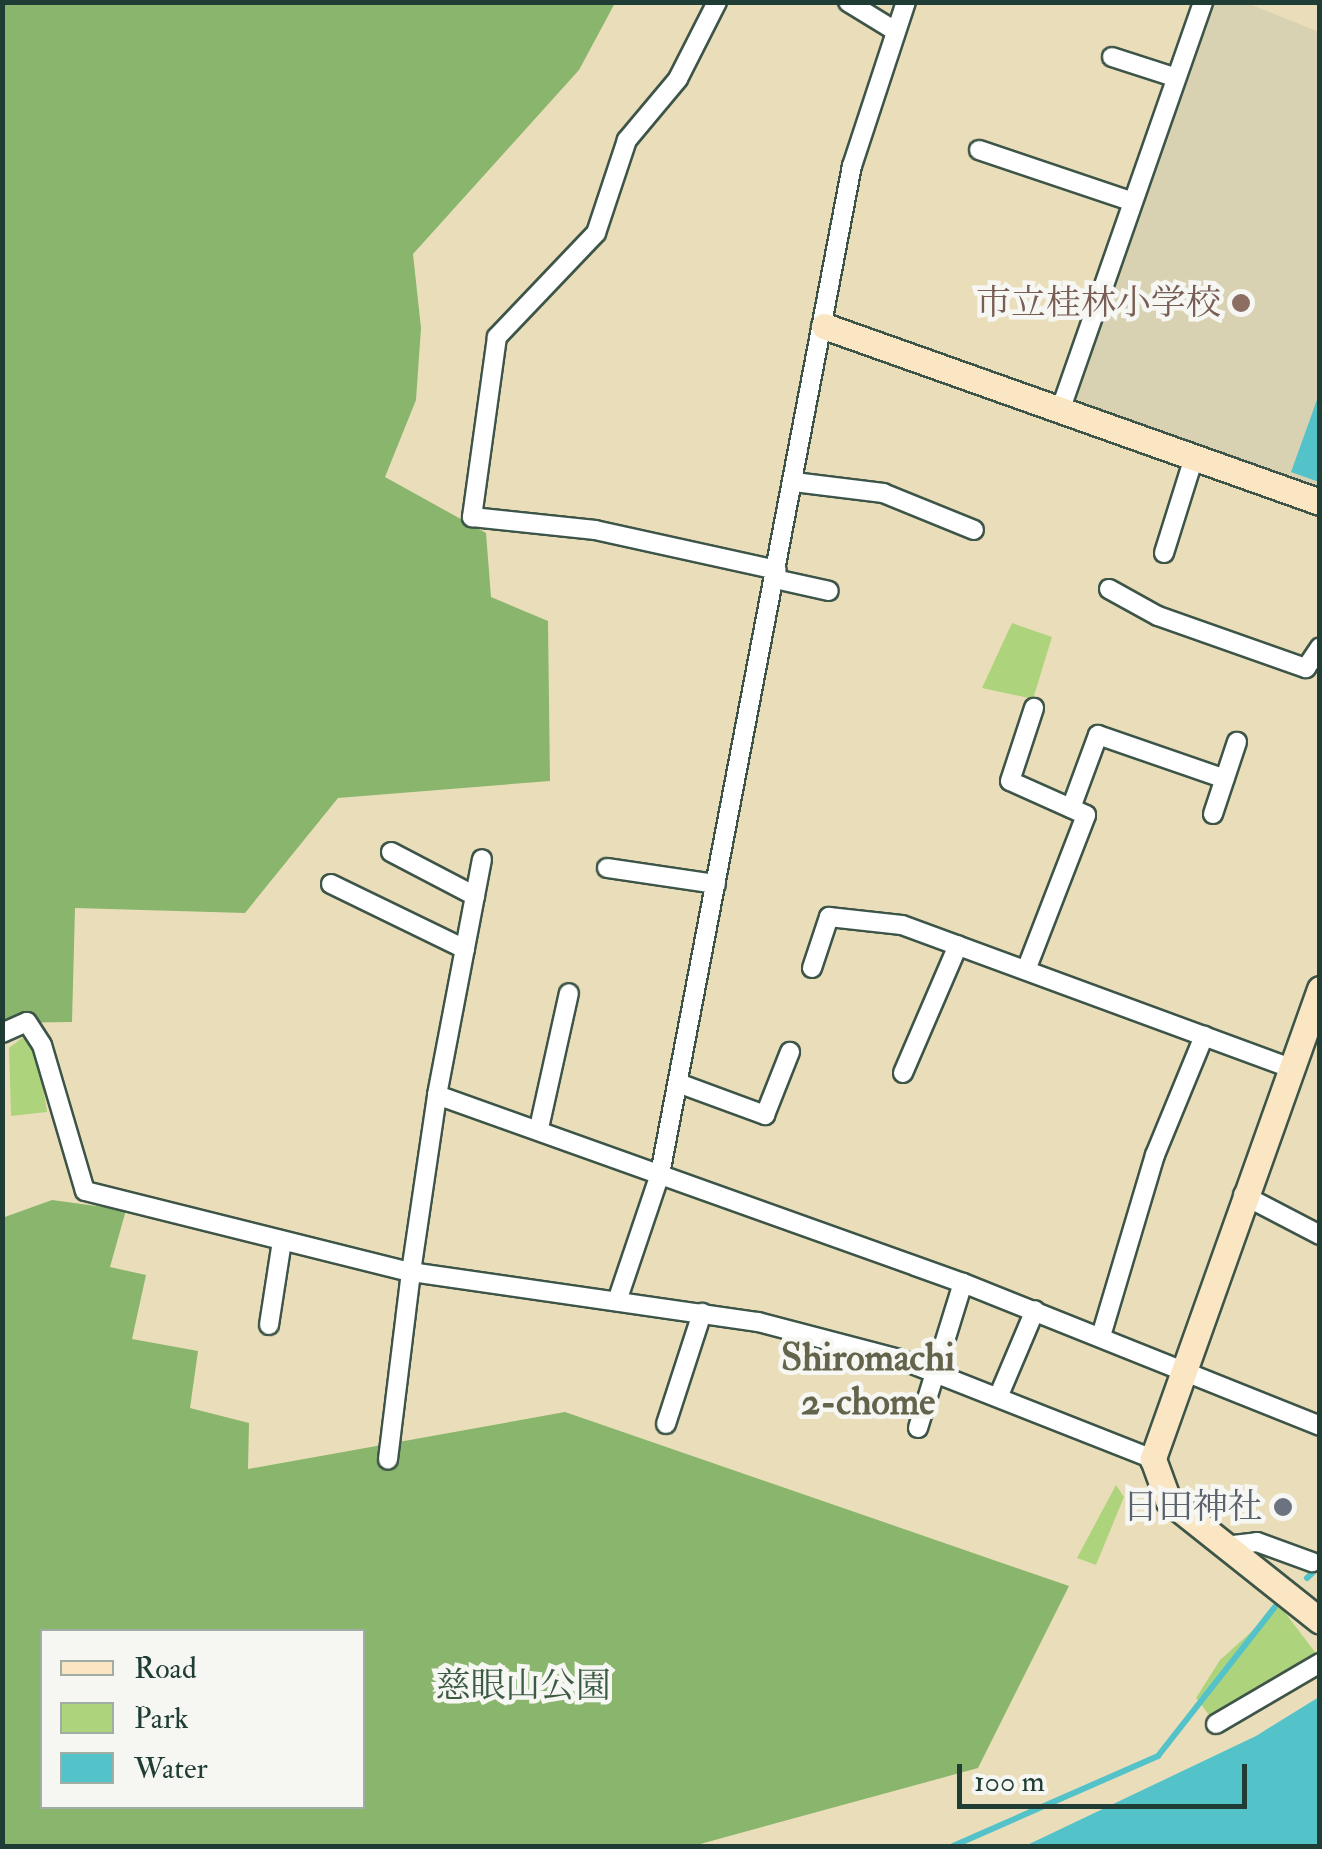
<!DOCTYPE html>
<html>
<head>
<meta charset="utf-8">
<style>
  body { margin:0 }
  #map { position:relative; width:1322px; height:1849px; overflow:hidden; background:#eadeba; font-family:"IM FELL Double Pica","Noto Serif JP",serif }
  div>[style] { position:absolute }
  .built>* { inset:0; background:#d9d2b2 }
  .green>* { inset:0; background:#aed37d }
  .forest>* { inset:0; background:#8ab56c }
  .water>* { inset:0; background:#54c2c9 }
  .stream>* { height:6px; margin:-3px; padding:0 3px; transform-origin:3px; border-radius:3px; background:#54c2c9 }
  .roads { filter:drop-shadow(2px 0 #3d5548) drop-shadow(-2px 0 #3d5548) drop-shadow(0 2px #3d5548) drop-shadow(0 -2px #3d5548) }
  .street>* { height:18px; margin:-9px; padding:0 9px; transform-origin:9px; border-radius:9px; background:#fff }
  .secondary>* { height:25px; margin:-12.5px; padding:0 12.5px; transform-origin:12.5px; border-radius:12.5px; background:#fbe6c4 }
  .dots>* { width:28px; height:28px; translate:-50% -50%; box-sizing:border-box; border:5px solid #f6f6f2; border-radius:50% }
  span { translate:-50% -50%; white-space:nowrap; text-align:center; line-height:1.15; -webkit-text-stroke:9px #f6f6f2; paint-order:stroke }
  .education-label { font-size:35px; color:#785e54 }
  .right { translate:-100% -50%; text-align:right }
  .worship-label { font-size:35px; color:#5b616d }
  .park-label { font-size:35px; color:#3c5b43 }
  .neighbourhood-label { font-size:38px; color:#63644b; font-weight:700 }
  .frame { position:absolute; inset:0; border:5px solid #1f3d34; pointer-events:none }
  .legend { position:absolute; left:40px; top:1629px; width:325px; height:180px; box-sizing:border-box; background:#f6f6f2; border:2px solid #a0aca6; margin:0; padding:12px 18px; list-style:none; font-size:30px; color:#1f3d34 }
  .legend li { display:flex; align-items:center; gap:20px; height:50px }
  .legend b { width:50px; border:2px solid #a0aca6 }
  .scale { position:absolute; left:957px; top:1764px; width:290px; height:45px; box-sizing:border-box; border:5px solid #1f3d34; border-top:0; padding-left:12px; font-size:30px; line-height:35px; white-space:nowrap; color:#1f3d34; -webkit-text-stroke:8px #f6f6f2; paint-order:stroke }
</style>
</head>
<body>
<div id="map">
  <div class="built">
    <div style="clip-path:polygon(1210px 3px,1247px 3px,1319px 32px,1319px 488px,1073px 401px)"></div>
  </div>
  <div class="green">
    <div style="clip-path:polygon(1012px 623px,1052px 637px,1033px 699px,982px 688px)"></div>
    <div style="clip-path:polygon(22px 1038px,37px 1045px,47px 1112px,11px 1116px,9px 1048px)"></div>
    <div style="clip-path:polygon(1116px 1485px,1124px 1497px,1096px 1565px,1077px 1558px)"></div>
    <div style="clip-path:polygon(1280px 1606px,1318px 1656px,1213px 1720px,1196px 1698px,1220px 1660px)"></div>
  </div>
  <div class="forest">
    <div style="clip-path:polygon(2px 3px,615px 3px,579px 70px,413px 254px,421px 328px,416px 400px,385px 477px,486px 533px,491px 597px,548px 621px,550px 781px,338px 798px,245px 913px,75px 908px,72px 1022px,3px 1023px)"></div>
    <div style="clip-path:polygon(evenodd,52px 1200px,126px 1210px,110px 1267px,146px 1275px,132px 1339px,198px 1351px,190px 1408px,249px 1423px,248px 1469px,565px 1412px,1069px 1586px,978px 1768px,693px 1846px,3px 1846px,2px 1218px,52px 1200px,42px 1632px,362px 1632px,362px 1806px,42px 1806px,42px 1632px)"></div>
  </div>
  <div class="water">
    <div style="clip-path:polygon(1318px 397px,1320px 398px,1319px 482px,1291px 472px)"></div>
    <div style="clip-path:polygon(1319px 1697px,1319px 1846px,1025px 1846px,1256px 1736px)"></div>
  </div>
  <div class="stream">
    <div style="left:1307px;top:1578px;width:18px;rotate:-43deg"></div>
    <div style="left:953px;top:1846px;width:224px;rotate:-23.7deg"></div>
    <div style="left:1158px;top:1756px;width:189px;rotate:-51.9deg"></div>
  </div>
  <div class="roads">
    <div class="street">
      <div style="left:717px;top:2px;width:86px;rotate:116.9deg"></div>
      <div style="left:678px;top:79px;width:80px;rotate:129.9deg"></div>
      <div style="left:627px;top:140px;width:98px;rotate:108.4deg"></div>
      <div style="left:596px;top:233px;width:144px;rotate:133.6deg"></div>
      <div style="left:497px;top:337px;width:182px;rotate:97.9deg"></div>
      <div style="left:472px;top:517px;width:124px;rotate:6deg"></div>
      <div style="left:595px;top:530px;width:186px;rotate:12.4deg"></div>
      <div style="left:848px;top:2px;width:52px;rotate:31.5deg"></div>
      <div style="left:1112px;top:57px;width:65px;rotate:17.9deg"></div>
      <div style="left:979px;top:150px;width:157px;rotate:18.6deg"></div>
      <div style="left:1061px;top:408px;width:430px;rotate:-70.7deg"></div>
      <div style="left:794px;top:482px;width:90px;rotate:7deg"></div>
      <div style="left:883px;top:493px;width:98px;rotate:22.1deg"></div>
      <div style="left:1164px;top:553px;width:101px;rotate:-72.6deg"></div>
      <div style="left:775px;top:579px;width:55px;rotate:12.5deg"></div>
      <div style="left:1109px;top:589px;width:56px;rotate:28.9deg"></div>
      <div style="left:1158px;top:616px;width:157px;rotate:19.4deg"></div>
      <div style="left:1306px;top:668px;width:25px;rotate:-56deg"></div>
      <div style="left:1071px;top:808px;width:78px;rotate:-69.7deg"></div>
      <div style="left:1098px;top:735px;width:134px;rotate:19.1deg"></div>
      <div style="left:1213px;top:814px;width:76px;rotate:-71.6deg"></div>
      <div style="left:391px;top:852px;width:95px;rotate:27.6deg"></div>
      <div style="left:607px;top:868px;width:110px;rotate:8.4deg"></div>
      <div style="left:331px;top:884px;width:149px;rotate:25.9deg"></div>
      <div style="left:812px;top:968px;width:54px;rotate:-71.6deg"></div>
      <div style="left:829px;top:917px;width:73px;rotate:6.3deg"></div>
      <div style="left:902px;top:925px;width:414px;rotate:20.2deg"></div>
      <div style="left:1026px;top:970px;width:166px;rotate:-68.8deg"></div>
      <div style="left:1086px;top:815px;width:83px;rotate:-155.9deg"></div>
      <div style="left:1010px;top:781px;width:77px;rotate:-71.8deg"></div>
      <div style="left:2px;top:1033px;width:27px;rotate:-24deg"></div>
      <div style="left:27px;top:1022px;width:27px;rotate:57deg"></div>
      <div style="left:42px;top:1045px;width:152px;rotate:73.6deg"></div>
      <div style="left:85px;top:1191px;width:336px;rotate:14deg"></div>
      <div style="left:411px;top:1272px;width:189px;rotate:97deg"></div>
      <div style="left:903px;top:1073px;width:139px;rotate:-66.7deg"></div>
      <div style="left:678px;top:1083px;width:93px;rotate:20.2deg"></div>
      <div style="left:765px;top:1115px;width:68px;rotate:-68.4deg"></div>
      <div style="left:437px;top:1095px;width:240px;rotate:-79.2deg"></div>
      <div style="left:539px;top:1128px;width:138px;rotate:-77.5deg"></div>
      <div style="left:1243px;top:1195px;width:87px;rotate:27.5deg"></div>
      <div style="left:617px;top:1301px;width:134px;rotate:-71.3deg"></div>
      <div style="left:660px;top:1174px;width:1026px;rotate:-79.22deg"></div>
      <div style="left:852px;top:166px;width:173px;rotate:-71.8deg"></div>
      <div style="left:269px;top:1325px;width:85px;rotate:-81.2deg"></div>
      <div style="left:1101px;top:1336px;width:189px;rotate:-73.4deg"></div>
      <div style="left:1155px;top:1155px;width:129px;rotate:-67.6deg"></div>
      <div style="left:999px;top:1395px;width:92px;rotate:-67deg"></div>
      <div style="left:666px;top:1424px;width:117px;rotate:-72deg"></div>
      <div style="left:918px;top:1428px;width:152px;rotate:-72.8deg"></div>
      <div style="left:1153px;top:1459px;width:273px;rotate:-158.5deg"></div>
      <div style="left:899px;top:1359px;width:146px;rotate:-165.3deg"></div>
      <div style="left:758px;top:1322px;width:351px;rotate:-171.8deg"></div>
      <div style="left:411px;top:1272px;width:179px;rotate:-81.6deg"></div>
      <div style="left:437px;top:1095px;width:559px;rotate:19.67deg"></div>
      <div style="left:963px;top:1283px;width:385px;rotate:21.8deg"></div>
      <div style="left:1225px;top:1546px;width:32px;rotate:-7deg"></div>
      <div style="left:1257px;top:1542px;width:59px;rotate:20deg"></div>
      <div style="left:1216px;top:1724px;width:121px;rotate:-30.4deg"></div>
    </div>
    <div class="secondary">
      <div style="left:824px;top:326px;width:526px;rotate:19.54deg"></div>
      <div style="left:1320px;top:989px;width:499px;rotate:109.6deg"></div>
      <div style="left:1153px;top:1459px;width:44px;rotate:69.9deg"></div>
      <div style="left:1168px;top:1500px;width:194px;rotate:38.5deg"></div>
    </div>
  </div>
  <div class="dots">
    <div style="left:1241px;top:303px;background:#8d6e63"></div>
    <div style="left:1283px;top:1507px;background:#6b7280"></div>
  </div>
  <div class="education-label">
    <span class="right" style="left:1221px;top:303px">市立桂林小学校</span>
  </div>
  <div class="worship-label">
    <span class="right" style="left:1263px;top:1507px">日田神社</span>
  </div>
  <div class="park-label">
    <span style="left:523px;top:1686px">慈眼山公園</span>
  </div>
  <div class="neighbourhood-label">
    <span style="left:868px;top:1381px">Shiromachi<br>2-chome</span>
  </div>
  <div class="frame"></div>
  <ul class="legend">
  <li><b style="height:12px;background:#fbe6c4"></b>Road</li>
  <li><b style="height:28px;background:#aed37d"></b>Park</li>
  <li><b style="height:28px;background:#54c2c9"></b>Water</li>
  </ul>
  <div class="scale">100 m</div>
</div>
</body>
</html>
